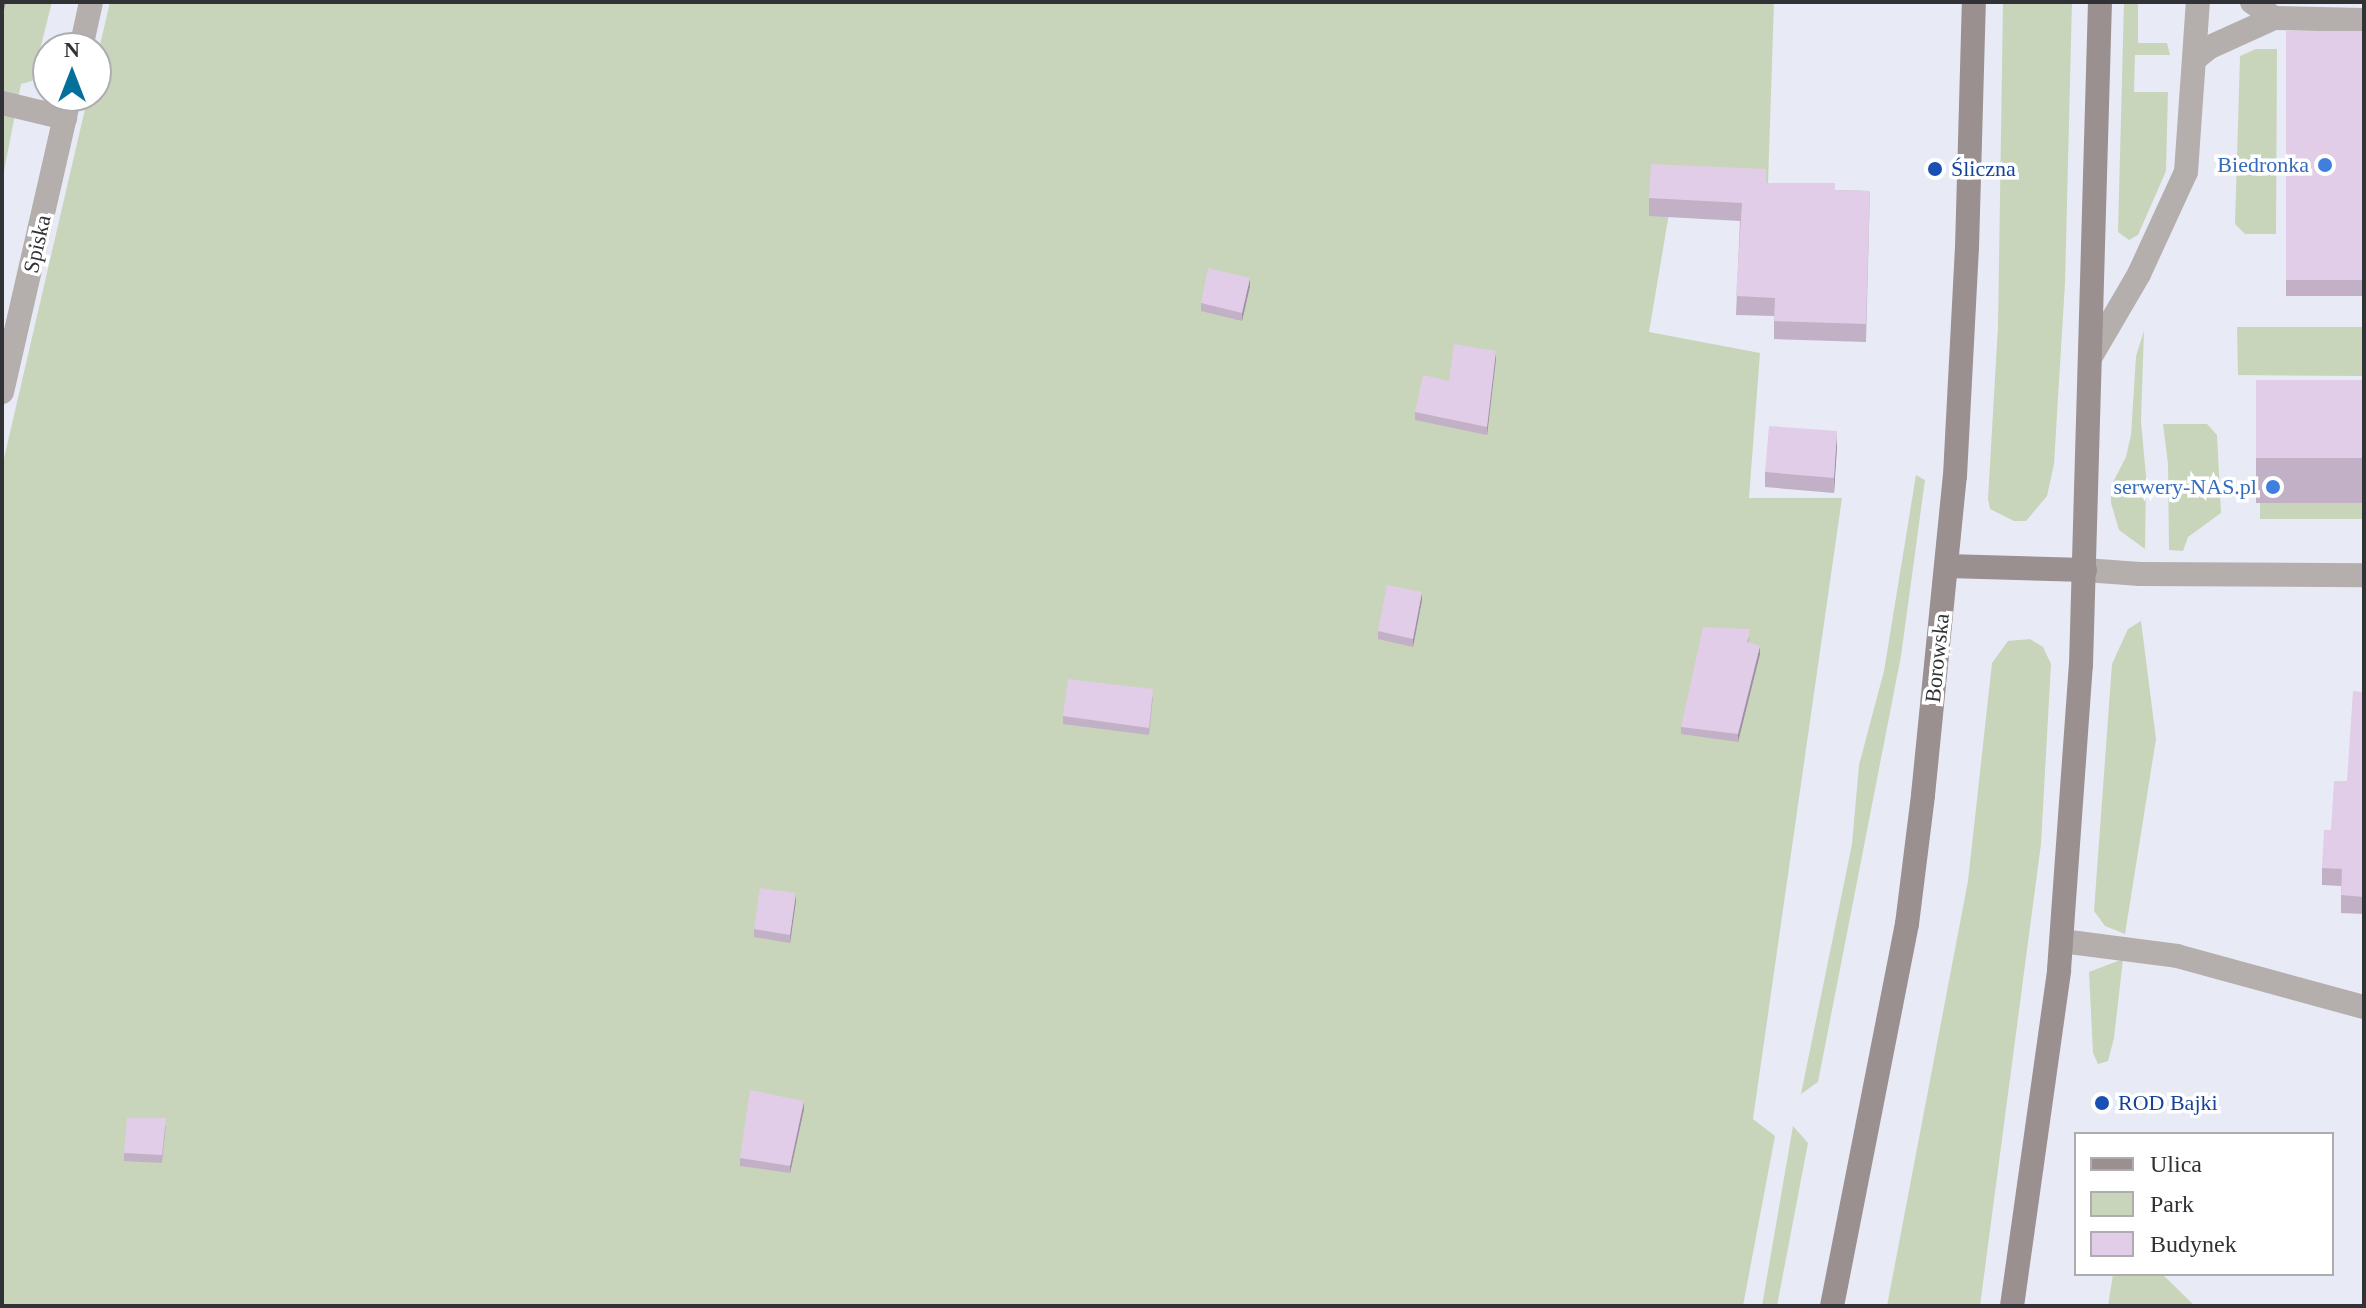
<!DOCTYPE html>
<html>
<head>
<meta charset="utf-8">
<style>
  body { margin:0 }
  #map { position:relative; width:2366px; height:1308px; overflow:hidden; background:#e8ebf6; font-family:"Times New Roman",serif }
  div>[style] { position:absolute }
  .green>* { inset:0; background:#c8d5ba }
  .lane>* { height:24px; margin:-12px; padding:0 12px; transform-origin:12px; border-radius:12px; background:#b4aead }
  .street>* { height:24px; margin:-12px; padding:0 12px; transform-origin:12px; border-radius:12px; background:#b4aead }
  .secondary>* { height:24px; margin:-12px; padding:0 12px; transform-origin:12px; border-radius:12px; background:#99908f }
  .wall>* { inset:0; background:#c2b0c7 }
  .shaded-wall>* { inset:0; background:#9e90a2 }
  .building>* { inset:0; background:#e1cde7 }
  .dots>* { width:22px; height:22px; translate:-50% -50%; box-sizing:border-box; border:4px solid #fff; border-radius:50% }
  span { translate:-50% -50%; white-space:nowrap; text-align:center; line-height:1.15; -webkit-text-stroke:7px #fff; paint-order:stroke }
  .shop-label { font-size:22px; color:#366cbe }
  .right { translate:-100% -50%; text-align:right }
  .transit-label { font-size:22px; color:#164399 }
  .left { translate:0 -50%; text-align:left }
  .street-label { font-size:22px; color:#313236 }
  .frame { position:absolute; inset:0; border:4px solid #313236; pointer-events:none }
  .legend { position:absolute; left:2074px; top:1132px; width:260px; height:144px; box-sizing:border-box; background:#fff; border:2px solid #adadaf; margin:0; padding:10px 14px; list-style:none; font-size:24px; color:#313236 }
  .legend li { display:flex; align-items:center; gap:16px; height:40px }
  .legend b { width:40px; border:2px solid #adadaf }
  .north { position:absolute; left:32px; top:32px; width:80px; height:80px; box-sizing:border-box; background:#fff; border:2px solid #adadaf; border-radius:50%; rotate:0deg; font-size:22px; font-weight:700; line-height:32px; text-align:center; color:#313236 }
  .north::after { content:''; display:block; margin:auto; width:28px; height:36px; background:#036f9b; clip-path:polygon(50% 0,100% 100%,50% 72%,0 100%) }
</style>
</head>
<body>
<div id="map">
  <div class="green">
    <div style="clip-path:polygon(2px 2px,52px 2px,32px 81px,21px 84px,2px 181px)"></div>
    <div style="clip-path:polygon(110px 2px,1774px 2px,1768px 184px,1675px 178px,1649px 332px,1760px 353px,1749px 498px,1842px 498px,1753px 1119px,1775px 1136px,1743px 1306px,2px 1306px,2px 467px,88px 96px,96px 96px,96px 62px)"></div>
    <div style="clip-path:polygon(2003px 2px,2072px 2px,2065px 283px,2054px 464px,2047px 496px,2026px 521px,2014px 521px,1990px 509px,1988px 499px,1998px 326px)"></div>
    <div style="clip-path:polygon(2124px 2px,2138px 2px,2138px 43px,2167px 43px,2170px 55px,2135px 55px,2134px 92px,2168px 92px,2166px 171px,2138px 235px,2129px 240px,2118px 232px)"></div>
    <div style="clip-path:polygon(2256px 49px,2277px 49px,2276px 234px,2245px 234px,2235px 224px,2240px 56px)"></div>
    <div style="clip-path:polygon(2237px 327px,2364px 327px,2364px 376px,2238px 375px)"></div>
    <div style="clip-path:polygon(2144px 331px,2141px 421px,2146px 476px,2145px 549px,2119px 530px,2111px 503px,2111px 486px,2126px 457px,2131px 435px,2136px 356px)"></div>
    <div style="clip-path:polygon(2163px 424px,2207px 424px,2217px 435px,2221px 513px,2188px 537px,2183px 551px,2169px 550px,2168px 464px)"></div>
    <div style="clip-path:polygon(1916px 475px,1925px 480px,1901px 656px,1818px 1082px,1801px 1094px,1852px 844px,1859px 765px,1884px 671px)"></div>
    <div style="clip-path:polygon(2260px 503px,2364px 503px,2364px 519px,2260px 519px)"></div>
    <div style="clip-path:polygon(2141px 621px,2156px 739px,2125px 934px,2105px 926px,2094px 911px,2112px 664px,2128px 629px)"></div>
    <div style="clip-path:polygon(2030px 639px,2043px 647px,2051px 664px,2041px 844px,1980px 1306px,1887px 1306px,1968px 881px,1992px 663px,2008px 641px)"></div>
    <div style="clip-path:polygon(2123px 959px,2114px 1038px,2108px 1061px,2098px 1064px,2093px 1053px,2089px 972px)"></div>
    <div style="clip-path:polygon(1793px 1126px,1808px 1143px,1777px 1306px,1762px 1306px)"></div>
    <div style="clip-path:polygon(2113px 1274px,2162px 1274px,2195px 1306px,2108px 1306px)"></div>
  </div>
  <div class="lane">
    <div style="left:2252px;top:2px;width:27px;rotate:36deg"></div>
    <div style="left:2274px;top:18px;width:90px;rotate:1.3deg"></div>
    <div style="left:2195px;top:59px;width:19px;rotate:-39deg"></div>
    <div style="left:2210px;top:47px;width:70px;rotate:-24.4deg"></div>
    <div style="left:2px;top:103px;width:65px;rotate:13.4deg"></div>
    <div style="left:2090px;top:358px;width:97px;rotate:-59.7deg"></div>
    <div style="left:2139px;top:274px;width:112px;rotate:-65.3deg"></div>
    <div style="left:2186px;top:172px;width:170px;rotate:-86deg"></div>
    <div style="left:2062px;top:941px;width:116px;rotate:7.4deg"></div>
    <div style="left:2177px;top:956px;width:194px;rotate:15.3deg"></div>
  </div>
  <div class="street">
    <div style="left:81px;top:48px;width:47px;rotate:-77.7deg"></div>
    <div style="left:2px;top:392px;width:304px;rotate:-77.1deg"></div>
    <div style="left:2085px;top:570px;width:55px;rotate:4.2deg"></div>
    <div style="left:2140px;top:574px;width:224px;rotate:0.3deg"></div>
  </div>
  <div class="secondary">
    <div style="left:1947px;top:566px;width:138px;rotate:1.7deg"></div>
    <div style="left:1832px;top:1306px;width:389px;rotate:-78.9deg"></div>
    <div style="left:1907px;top:924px;width:130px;rotate:-82.9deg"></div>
    <div style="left:1923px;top:795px;width:321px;rotate:-84.3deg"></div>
    <div style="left:1955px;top:476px;width:228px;rotate:-87deg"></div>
    <div style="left:1967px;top:248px;width:246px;rotate:-88.4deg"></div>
    <div style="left:2012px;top:1306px;width:339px;rotate:-82deg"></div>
    <div style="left:2059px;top:970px;width:306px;rotate:-85.9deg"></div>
    <div style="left:2081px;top:665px;width:663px;rotate:-88.36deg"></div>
  </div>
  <div class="wall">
    <div style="clip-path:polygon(2286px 31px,2364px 31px,2364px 296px,2286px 296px)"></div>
    <div style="clip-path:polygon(1766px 183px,1835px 190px,1870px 191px,1866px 342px,1774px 339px,1774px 316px,1736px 315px,1740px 221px,1649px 216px,1649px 198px)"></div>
    <div style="clip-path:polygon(1250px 286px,1242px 321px,1201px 311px,1201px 303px)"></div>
    <div style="clip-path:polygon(1496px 359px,1487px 435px,1415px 420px,1415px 412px,1449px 381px)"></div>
    <div style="clip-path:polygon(2256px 380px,2364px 380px,2364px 503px,2256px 503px)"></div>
    <div style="clip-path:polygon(1837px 446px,1834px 493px,1765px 487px,1765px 472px)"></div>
    <div style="clip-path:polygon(1422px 600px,1413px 647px,1378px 639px,1378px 631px)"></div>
    <div style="clip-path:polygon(1750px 637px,1748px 643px,1760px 654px,1738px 742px,1681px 734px,1681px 727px)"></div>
    <div style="clip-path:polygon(2364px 692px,2364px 914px,2341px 913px,2341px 886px,2322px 885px,2322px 868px,2331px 830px,2347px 781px)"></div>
    <div style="clip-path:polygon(1153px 697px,1149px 735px,1063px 724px,1063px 716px)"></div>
    <div style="clip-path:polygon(796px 901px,790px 943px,754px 937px,754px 929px)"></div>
    <div style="clip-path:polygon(804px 1109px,790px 1173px,740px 1166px,740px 1158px)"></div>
    <div style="clip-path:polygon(166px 1126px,162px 1163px,124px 1161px,124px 1153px)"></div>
  </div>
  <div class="shaded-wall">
    <div style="clip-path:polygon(2px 2px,6px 2px,2px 18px)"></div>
    <div style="clip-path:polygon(1250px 278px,1250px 286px,1242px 321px,1242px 313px)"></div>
    <div style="clip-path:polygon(1496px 351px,1496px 359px,1487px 435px,1487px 427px)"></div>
    <div style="clip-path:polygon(1837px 431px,1837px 446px,1834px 493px,1834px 478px)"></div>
    <div style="clip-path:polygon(1422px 592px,1422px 600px,1413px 647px,1413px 639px)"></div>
    <div style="clip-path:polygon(1760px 646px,1760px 654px,1738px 742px,1738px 734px)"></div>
    <div style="clip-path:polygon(796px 893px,796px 901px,790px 943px,790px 935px)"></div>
    <div style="clip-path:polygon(804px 1101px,804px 1109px,790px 1173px,790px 1166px)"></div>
  </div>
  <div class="building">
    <div style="clip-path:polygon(2286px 31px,2364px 31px,2364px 280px,2286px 280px)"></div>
    <div style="clip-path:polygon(1651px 164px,1766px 169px,1766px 183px,1835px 183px,1835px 190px,1870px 191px,1866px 324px,1774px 321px,1775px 298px,1736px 296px,1742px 203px,1649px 198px)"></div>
    <div style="clip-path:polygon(1208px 268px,1250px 278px,1242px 313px,1201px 303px)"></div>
    <div style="clip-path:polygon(1454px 344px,1496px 351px,1487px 427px,1415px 412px,1423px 375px,1449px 381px)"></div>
    <div style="clip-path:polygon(2256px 380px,2364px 380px,2364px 458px,2256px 458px)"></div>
    <div style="clip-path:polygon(1769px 426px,1837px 431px,1834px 478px,1765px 472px)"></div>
    <div style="clip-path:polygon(1387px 585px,1422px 592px,1413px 639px,1378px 631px)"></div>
    <div style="clip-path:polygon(1703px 627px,1750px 629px,1747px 642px,1760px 646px,1738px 734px,1681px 727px)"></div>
    <div style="clip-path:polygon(1068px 679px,1153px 689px,1149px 728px,1063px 716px)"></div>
    <div style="clip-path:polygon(2353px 691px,2364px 692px,2364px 897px,2341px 895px,2342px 869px,2322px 868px,2324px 830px,2331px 830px,2334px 781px,2347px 781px)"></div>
    <div style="clip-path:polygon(760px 888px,796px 893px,790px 935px,754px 929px)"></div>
    <div style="clip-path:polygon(750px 1090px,804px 1101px,790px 1166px,740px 1158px)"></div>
    <div style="clip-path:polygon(127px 1118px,166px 1118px,162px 1155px,124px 1153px)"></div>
  </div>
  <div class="dots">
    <div style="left:2325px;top:165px;background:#3f7fe0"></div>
    <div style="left:1935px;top:169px;background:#1a4fb4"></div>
    <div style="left:2273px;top:487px;background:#3f7fe0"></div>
    <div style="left:2102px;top:1103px;background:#1a4fb4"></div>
  </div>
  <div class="shop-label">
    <span class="right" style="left:2309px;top:165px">Biedronka</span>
    <span class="right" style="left:2257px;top:487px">serwery-NAS.pl</span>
  </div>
  <div class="transit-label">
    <span class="left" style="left:1951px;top:169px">Śliczna</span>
    <span class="left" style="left:2118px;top:1103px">ROD Bajki</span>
  </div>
  <div class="street-label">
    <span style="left:37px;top:244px;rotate:-77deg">Spiska</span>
    <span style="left:1937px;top:658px;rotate:-84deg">Borowska</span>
  </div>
  <div class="frame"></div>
  <ul class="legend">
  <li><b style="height:10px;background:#99908f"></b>Ulica</li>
  <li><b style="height:22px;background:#c8d5ba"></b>Park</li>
  <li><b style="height:22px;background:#e1cde7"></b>Budynek</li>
  </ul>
  <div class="north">N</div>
</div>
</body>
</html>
